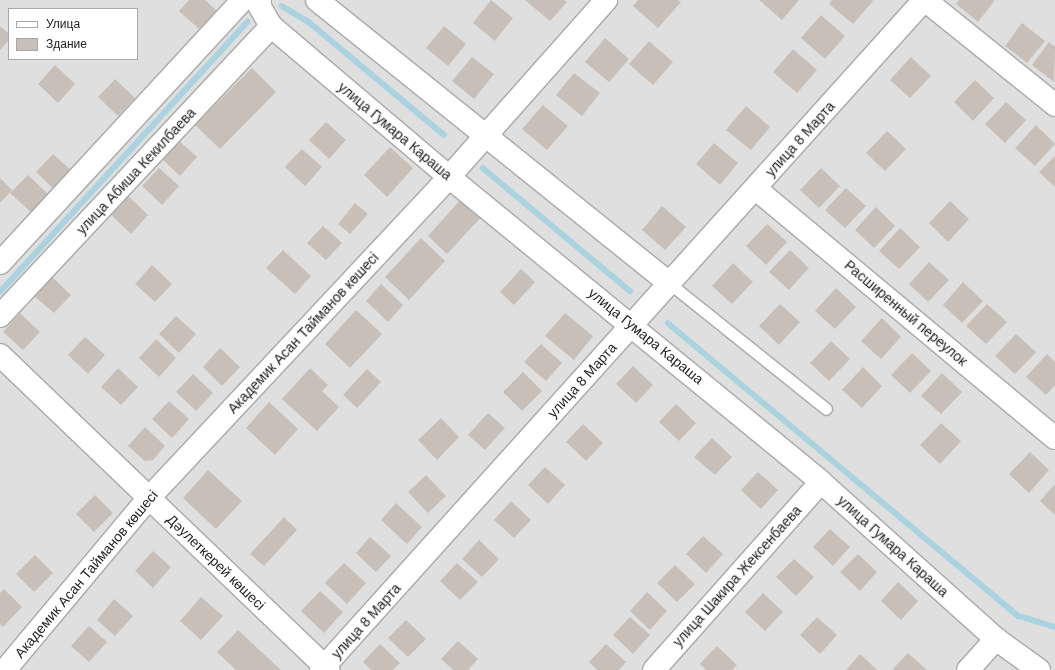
<!DOCTYPE html>
<html>
<head>
<meta charset="utf-8">
<style>
  body { margin:0 }
  #map { position:relative; width:1055px; height:670px; overflow:hidden; background:#f2efe9; font-family:Helvetica,sans-serif }
  div>[style] { position:absolute }
  .residential>* { inset:0; background:#e0dfdf }
  .stream>* { height:5.5px; margin:-2.75px; padding:0 2.75px; transform-origin:2.75px; border-radius:2.75px; background:#aad3df }
  .building>* { inset:0; background:#c7bfb8 }
  .roads { filter:drop-shadow(1px 0 #a9a9a9) drop-shadow(-1px 0 #a9a9a9) drop-shadow(0 1px #a9a9a9) drop-shadow(0 -1px #a9a9a9) }
  .service>* { height:11px; margin:-5.5px; padding:0 5.5px; transform-origin:5.5px; border-radius:5.5px; background:#fff }
  .minor>* { height:22px; margin:-11px; padding:0 11px; transform-origin:11px; border-radius:11px; background:#fff }
  span { translate:-50% -50%; white-space:nowrap; text-align:center; line-height:1.15; -webkit-text-stroke:3px #fff; paint-order:stroke }
  .street-label { font-size:14px; color:#222 }
  .legend { position:absolute; left:8px; top:8px; width:130px; height:52px; box-sizing:border-box; background:#fff; border:1px solid #a7a7a7; margin:0; padding:5px 7px; list-style:none; font-size:12px; color:#222 }
  .legend li { display:flex; align-items:center; gap:8px; height:20px }
  .legend b { width:20px; border:1px solid #a7a7a7 }
</style>
</head>
<body>
<div id="map">
  <div class="residential">
    <div style="clip-path:polygon(evenodd,0 0,1055px 0,1055px 670px,0 670px,0 0,9px 9px,137px 9px,137px 59px,9px 59px,9px 9px)"></div>
  </div>
  <div class="stream">
    <div style="left:282px;top:6px;width:31px;rotate:31deg"></div>
    <div style="left:309px;top:22px;width:176px;rotate:39.9deg"></div>
    <div style="left:483px;top:168px;width:192px;rotate:39.9deg"></div>
    <div style="left:0;top:292px;width:366px;rotate:-47.5deg"></div>
    <div style="left:668px;top:323px;width:457px;rotate:39.9deg"></div>
    <div style="left:1019px;top:616px;width:38px;rotate:17deg"></div>
  </div>
  <div class="building">
    <div style="clip-path:polygon(189px 0,205px 0,217px 11px,199px 29px,179px 11px)"></div>
    <div style="clip-path:polygon(491px 0,513px 18px,495px 41px,473px 23px)"></div>
    <div style="clip-path:polygon(525px 0,564px 0,567px 2px,550px 21px)"></div>
    <div style="clip-path:polygon(638px 0,678px 0,681px 2px,658px 28px,633px 6px)"></div>
    <div style="clip-path:polygon(759px 0,799px 0,782px 20px)"></div>
    <div style="clip-path:polygon(832px 0,872px 0,873px 1px,853px 24px,829px 4px)"></div>
    <div style="clip-path:polygon(959px 0,995px 0,978px 22px,956px 4px)"></div>
    <div style="clip-path:polygon(821px 15px,845px 36px,825px 59px,801px 38px)"></div>
    <div style="clip-path:polygon(1022px 23px,1045px 41px,1027px 63px,1005px 46px)"></div>
    <div style="clip-path:polygon(0 26px,9px 34px,9px 40px,0 50px)"></div>
    <div style="clip-path:polygon(444px 26px,466px 44px,448px 66px,426px 48px)"></div>
    <div style="clip-path:polygon(605px 38px,629px 59px,609px 82px,585px 62px)"></div>
    <div style="clip-path:polygon(649px 41px,673px 62px,653px 85px,629px 64px)"></div>
    <div style="clip-path:polygon(1049px 42px,1055px 47px,1054px 82px,1032px 65px)"></div>
    <div style="clip-path:polygon(793px 49px,817px 70px,797px 93px,773px 72px)"></div>
    <div style="clip-path:polygon(472px 57px,494px 74px,474px 99px,452px 81px)"></div>
    <div style="clip-path:polygon(911px 57px,931px 76px,910px 98px,890px 80px)"></div>
    <div style="clip-path:polygon(55px 65px,75px 84px,58px 103px,38px 84px)"></div>
    <div style="clip-path:polygon(252px 68px,276px 92px,220px 149px,195px 125px)"></div>
    <div style="clip-path:polygon(574px 73px,600px 93px,582px 116px,556px 95px)"></div>
    <div style="clip-path:polygon(115px 79px,135px 98px,118px 116px,98px 97px)"></div>
    <div style="clip-path:polygon(975px 80px,994px 98px,973px 121px,954px 102px)"></div>
    <div style="clip-path:polygon(1006px 102px,1026px 120px,1005px 143px,985px 124px)"></div>
    <div style="clip-path:polygon(543px 105px,568px 126px,547px 150px,522px 129px)"></div>
    <div style="clip-path:polygon(746px 106px,770px 127px,751px 150px,726px 130px)"></div>
    <div style="clip-path:polygon(326px 122px,346px 140px,329px 159px,309px 140px)"></div>
    <div style="clip-path:polygon(1036px 125px,1055px 144px,1035px 166px,1015px 148px)"></div>
    <div style="clip-path:polygon(887px 131px,906px 149px,885px 171px,866px 153px)"></div>
    <div style="clip-path:polygon(177px 139px,197px 157px,180px 176px,160px 157px)"></div>
    <div style="clip-path:polygon(714px 143px,738px 163px,720px 185px,696px 164px)"></div>
    <div style="clip-path:polygon(390px 147px,413px 168px,387px 197px,364px 175px)"></div>
    <div style="clip-path:polygon(302px 149px,322px 167px,305px 186px,285px 167px)"></div>
    <div style="clip-path:polygon(53px 154px,73px 172px,56px 191px,36px 172px)"></div>
    <div style="clip-path:polygon(1055px 156px,1055px 187px,1039px 172px)"></div>
    <div style="clip-path:polygon(159px 168px,179px 186px,162px 205px,142px 186px)"></div>
    <div style="clip-path:polygon(821px 168px,840px 186px,819px 208px,800px 190px)"></div>
    <div style="clip-path:polygon(28px 175px,48px 194px,31px 212px,10px 193px)"></div>
    <div style="clip-path:polygon(0 178px,12px 190px,0 203px)"></div>
    <div style="clip-path:polygon(846px 188px,866px 206px,845px 228px,825px 210px)"></div>
    <div style="clip-path:polygon(128px 196px,148px 215px,131px 234px,111px 215px)"></div>
    <div style="clip-path:polygon(462px 198px,482px 216px,447px 254px,428px 236px)"></div>
    <div style="clip-path:polygon(950px 201px,969px 219px,948px 242px,929px 223px)"></div>
    <div style="clip-path:polygon(355px 203px,368px 214px,350px 234px,338px 224px)"></div>
    <div style="clip-path:polygon(662px 206px,686px 227px,665px 250px,642px 230px)"></div>
    <div style="clip-path:polygon(876px 207px,895px 226px,874px 248px,855px 230px)"></div>
    <div style="clip-path:polygon(767px 224px,787px 242px,766px 265px,746px 246px)"></div>
    <div style="clip-path:polygon(323px 226px,342px 243px,326px 260px,307px 243px)"></div>
    <div style="clip-path:polygon(900px 228px,920px 247px,899px 269px,879px 251px)"></div>
    <div style="clip-path:polygon(421px 238px,445px 261px,409px 300px,385px 277px)"></div>
    <div style="clip-path:polygon(283px 250px,311px 276px,295px 294px,266px 268px)"></div>
    <div style="clip-path:polygon(790px 250px,809px 268px,789px 290px,769px 272px)"></div>
    <div style="clip-path:polygon(929px 262px,949px 280px,928px 302px,909px 284px)"></div>
    <div style="clip-path:polygon(733px 263px,753px 282px,732px 304px,712px 286px)"></div>
    <div style="clip-path:polygon(152px 265px,172px 284px,155px 302px,135px 284px)"></div>
    <div style="clip-path:polygon(521px 269px,535px 282px,514px 305px,500px 292px)"></div>
    <div style="clip-path:polygon(51px 276px,71px 295px,54px 313px,33px 295px)"></div>
    <div style="clip-path:polygon(963px 282px,983px 301px,962px 323px,943px 305px)"></div>
    <div style="clip-path:polygon(381px 284px,403px 305px,388px 322px,366px 301px)"></div>
    <div style="clip-path:polygon(836px 288px,856px 307px,835px 329px,815px 311px)"></div>
    <div style="clip-path:polygon(780px 304px,800px 322px,779px 345px,759px 326px)"></div>
    <div style="clip-path:polygon(987px 304px,1007px 322px,986px 344px,966px 326px)"></div>
    <div style="clip-path:polygon(356px 310px,382px 334px,350px 368px,325px 344px)"></div>
    <div style="clip-path:polygon(20px 313px,40px 332px,23px 350px,3px 332px)"></div>
    <div style="clip-path:polygon(565px 313px,593px 336px,574px 360px,545px 336px)"></div>
    <div style="clip-path:polygon(176px 316px,196px 334px,179px 353px,159px 334px)"></div>
    <div style="clip-path:polygon(882px 318px,901px 337px,881px 359px,861px 341px)"></div>
    <div style="clip-path:polygon(1016px 334px,1036px 352px,1015px 374px,995px 356px)"></div>
    <div style="clip-path:polygon(85px 337px,105px 355px,88px 374px,68px 355px)"></div>
    <div style="clip-path:polygon(156px 339px,176px 358px,159px 377px,139px 358px)"></div>
    <div style="clip-path:polygon(831px 341px,850px 359px,829px 381px,810px 363px)"></div>
    <div style="clip-path:polygon(541px 344px,562px 363px,546px 381px,524px 362px)"></div>
    <div style="clip-path:polygon(220px 348px,240px 367px,222px 386px,203px 367px)"></div>
    <div style="clip-path:polygon(912px 353px,931px 371px,910px 393px,891px 375px)"></div>
    <div style="clip-path:polygon(1047px 354px,1055px 362px,1055px 385px,1046px 395px,1026px 377px)"></div>
    <div style="clip-path:polygon(633px 366px,653px 385px,636px 403px,616px 384px)"></div>
    <div style="clip-path:polygon(863px 367px,882px 386px,862px 408px,842px 390px)"></div>
    <div style="clip-path:polygon(118px 368px,138px 387px,121px 405px,101px 387px)"></div>
    <div style="clip-path:polygon(310px 368px,328px 385px,322px 391px,339px 407px,317px 431px,282px 399px)"></div>
    <div style="clip-path:polygon(367px 369px,381px 382px,357px 408px,343px 395px)"></div>
    <div style="clip-path:polygon(523px 372px,542px 391px,522px 411px,503px 392px)"></div>
    <div style="clip-path:polygon(942px 373px,962px 392px,941px 414px,921px 396px)"></div>
    <div style="clip-path:polygon(193px 374px,213px 393px,196px 411px,176px 392px)"></div>
    <div style="clip-path:polygon(169px 401px,189px 419px,172px 438px,152px 419px)"></div>
    <div style="clip-path:polygon(269px 402px,298px 429px,275px 455px,246px 428px)"></div>
    <div style="clip-path:polygon(676px 404px,696px 423px,679px 441px,659px 422px)"></div>
    <div style="clip-path:polygon(488px 413px,505px 428px,485px 450px,468px 435px)"></div>
    <div style="clip-path:polygon(441px 418px,459px 437px,437px 460px,418px 440px)"></div>
    <div style="clip-path:polygon(941px 423px,961px 441px,940px 464px,920px 445px)"></div>
    <div style="clip-path:polygon(583px 424px,603px 443px,586px 461px,566px 442px)"></div>
    <div style="clip-path:polygon(145px 427px,165px 446px,153px 460px,145px 461px,128px 446px)"></div>
    <div style="clip-path:polygon(712px 438px,732px 457px,715px 475px,694px 457px)"></div>
    <div style="clip-path:polygon(1030px 452px,1049px 470px,1029px 493px,1009px 474px)"></div>
    <div style="clip-path:polygon(545px 467px,565px 485px,548px 504px,528px 485px)"></div>
    <div style="clip-path:polygon(208px 470px,242px 501px,216px 529px,183px 498px)"></div>
    <div style="clip-path:polygon(758px 472px,778px 490px,761px 509px,741px 490px)"></div>
    <div style="clip-path:polygon(426px 475px,446px 496px,428px 513px,408px 492px)"></div>
    <div style="clip-path:polygon(1055px 484px,1055px 515px,1040px 501px)"></div>
    <div style="clip-path:polygon(95px 495px,113px 513px,94px 532px,76px 514px)"></div>
    <div style="clip-path:polygon(511px 501px,531px 520px,514px 538px,494px 520px)"></div>
    <div style="clip-path:polygon(396px 503px,422px 527px,407px 544px,381px 520px)"></div>
    <div style="clip-path:polygon(284px 517px,297px 530px,264px 566px,250px 554px)"></div>
    <div style="clip-path:polygon(830px 529px,850px 547px,833px 566px,813px 547px)"></div>
    <div style="clip-path:polygon(703px 536px,723px 554px,706px 573px,686px 554px)"></div>
    <div style="clip-path:polygon(370px 537px,391px 556px,376px 572px,356px 553px)"></div>
    <div style="clip-path:polygon(479px 540px,499px 559px,482px 577px,462px 559px)"></div>
    <div style="clip-path:polygon(153px 551px,171px 567px,153px 588px,135px 571px)"></div>
    <div style="clip-path:polygon(858px 554px,877px 572px,860px 591px,840px 572px)"></div>
    <div style="clip-path:polygon(35px 555px,53px 573px,34px 592px,16px 574px)"></div>
    <div style="clip-path:polygon(794px 559px,814px 577px,796px 596px,776px 577px)"></div>
    <div style="clip-path:polygon(344px 563px,366px 583px,347px 604px,325px 583px)"></div>
    <div style="clip-path:polygon(457px 563px,478px 582px,460px 600px,440px 581px)"></div>
    <div style="clip-path:polygon(675px 565px,695px 584px,677px 602px,657px 583px)"></div>
    <div style="clip-path:polygon(898px 582px,918px 601px,901px 620px,881px 601px)"></div>
    <div style="clip-path:polygon(4px 589px,22px 607px,3px 627px,0 624px,0 593px)"></div>
    <div style="clip-path:polygon(320px 591px,343px 612px,324px 633px,301px 611px)"></div>
    <div style="clip-path:polygon(647px 592px,667px 611px,650px 630px,630px 611px)"></div>
    <div style="clip-path:polygon(763px 593px,783px 612px,765px 631px,745px 612px)"></div>
    <div style="clip-path:polygon(201px 597px,223px 616px,201px 640px,180px 621px)"></div>
    <div style="clip-path:polygon(114px 599px,133px 616px,115px 636px,97px 620px)"></div>
    <div style="clip-path:polygon(630px 617px,650px 635px,633px 654px,613px 635px)"></div>
    <div style="clip-path:polygon(817px 617px,837px 635px,820px 654px,800px 635px)"></div>
    <div style="clip-path:polygon(406px 620px,426px 639px,408px 657px,388px 638px)"></div>
    <div style="clip-path:polygon(89px 626px,107px 642px,89px 662px,71px 646px)"></div>
    <div style="clip-path:polygon(238px 630px,281px 670px,236px 670px,217px 652px)"></div>
    <div style="clip-path:polygon(458px 641px,478px 659px,468px 670px,453px 670px,441px 659px)"></div>
    <div style="clip-path:polygon(380px 644px,400px 663px,393px 670px,371px 670px,363px 662px)"></div>
    <div style="clip-path:polygon(606px 644px,626px 662px,619px 670px,597px 670px,589px 662px)"></div>
    <div style="clip-path:polygon(717px 646px,737px 665px,732px 670px,706px 670px,700px 664px)"></div>
    <div style="clip-path:polygon(908px 653px,927px 670px,892px 670px)"></div>
    <div style="clip-path:polygon(860px 654px,877px 670px,846px 670px)"></div>
  </div>
  <div class="roads">
    <div class="service">
      <div style="left:669px;top:283px;width:201px;rotate:38.7deg"></div>
    </div>
    <div class="minor">
      <div style="left:260px;top:0;width:7px;rotate:90deg"></div>
      <div style="left:260px;top:7px;width:22px;rotate:60deg"></div>
      <div style="left:271px;top:26px;width:233px;rotate:40.3deg"></div>
      <div style="left:449px;top:177px;width:481px;rotate:39.3deg"></div>
      <div style="left:821px;top:482px;width:235px;rotate:41.9deg"></div>
      <div style="left:996px;top:639px;width:53px;rotate:35.8deg"></div>
      <div style="left:317px;top:0;width:452px;rotate:38.8deg"></div>
      <div style="left:925px;top:0;width:167px;rotate:38.9deg"></div>
      <div style="left:756px;top:189px;width:389px;rotate:39.8deg"></div>
      <div style="left:0;top:263px;width:358px;rotate:-47.3deg"></div>
      <div style="left:0;top:316px;width:397px;rotate:-46.9deg"></div>
      <div style="left:0;top:355px;width:455px;rotate:43.8deg"></div>
      <div style="left:5px;top:670px;width:224px;rotate:-50.1deg"></div>
      <div style="left:149px;top:498px;width:439px;rotate:-46.9deg"></div>
      <div style="left:449px;top:177px;width:237px;rotate:-48.4deg"></div>
      <div style="left:321px;top:670px;width:901px;rotate:-48.01deg"></div>
      <div style="left:654px;top:670px;width:251px;rotate:-48.4deg"></div>
      <div style="left:968px;top:670px;width:42px;rotate:-47.9deg"></div>
    </div>
  </div>
  <div class="street-label">
    <span style="left:395px;top:131px;rotate:40deg">улица Гумара Караша</span>
    <span style="left:800px;top:139px;rotate:-48deg">улица 8 Марта</span>
    <span style="left:136px;top:171px;rotate:-47deg">улица Абиша Кекилбаева</span>
    <span style="left:906px;top:313px;rotate:40deg">Расширенный переулок</span>
    <span style="left:303px;top:333px;rotate:-47deg">Академик Асан Тайманов көшесі</span>
    <span style="left:646px;top:336px;rotate:39deg">улица Гумара Караша</span>
    <span style="left:582px;top:380px;rotate:-48deg">улица 8 Марта</span>
    <span style="left:893px;top:546px;rotate:42deg">улица Гумара Караша</span>
    <span style="left:216px;top:562px;rotate:44deg">Дәулеткерей көшесі</span>
    <span style="left:86px;top:574px;rotate:-50deg">Академик Асан Тайманов көшесі</span>
    <span style="left:737px;top:576px;rotate:-48deg">улица Шакира Жексенбаева</span>
    <span style="left:366px;top:621px;rotate:-48deg">улица 8 Марта</span>
  </div>
  <ul class="legend">
  <li><b style="height:5px;background:#fff"></b>Улица</li>
  <li><b style="height:11px;background:#c7bfb8"></b>Здание</li>
  </ul>
</div>
</body>
</html>
